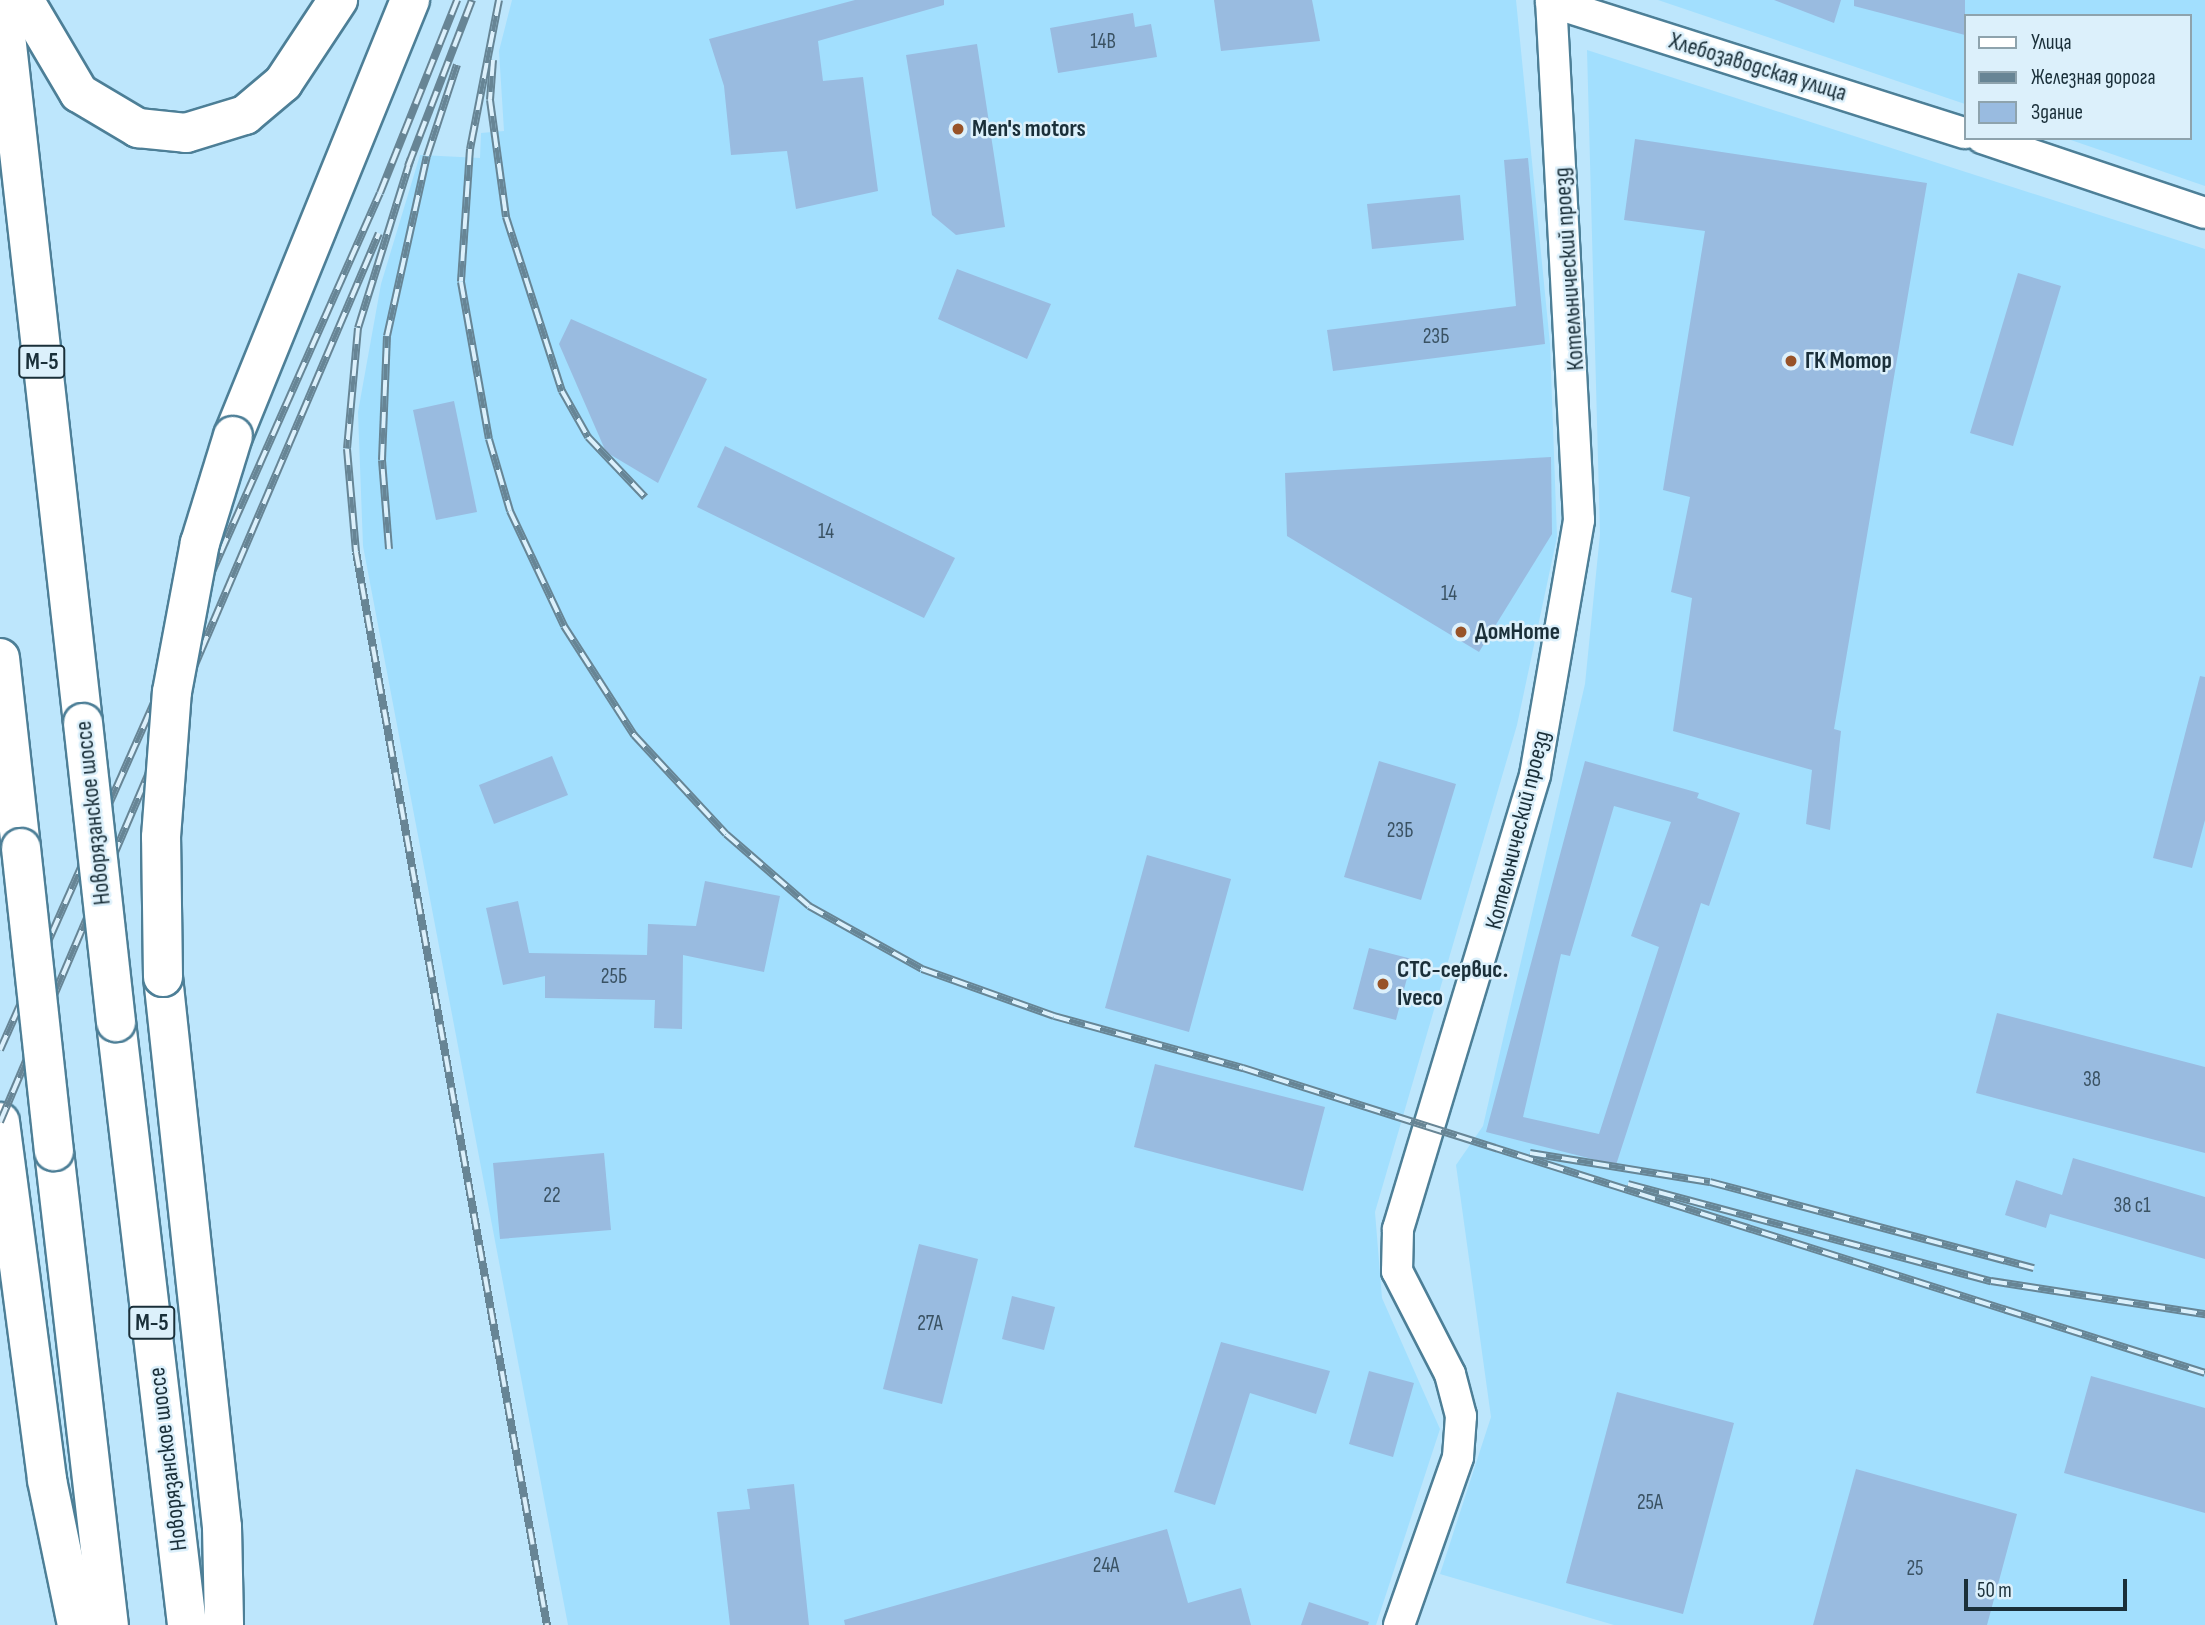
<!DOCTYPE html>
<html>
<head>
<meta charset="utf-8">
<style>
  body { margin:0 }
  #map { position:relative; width:2205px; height:1625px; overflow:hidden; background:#bde6fc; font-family:"Sofia Sans Condensed",sans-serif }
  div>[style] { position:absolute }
  .built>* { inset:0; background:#a2dffe }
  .building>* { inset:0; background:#99bbe0 }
  .roads { filter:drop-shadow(2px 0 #4d7f97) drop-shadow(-2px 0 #4d7f97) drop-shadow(0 2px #4d7f97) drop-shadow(0 -2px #4d7f97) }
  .minor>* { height:30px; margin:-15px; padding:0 15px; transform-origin:15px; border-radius:15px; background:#fff }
  .major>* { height:38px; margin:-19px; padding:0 19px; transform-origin:19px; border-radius:19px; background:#fff }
  .highway>* { height:38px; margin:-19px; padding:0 19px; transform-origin:19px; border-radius:19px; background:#fff }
  .rail>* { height:8px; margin-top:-4px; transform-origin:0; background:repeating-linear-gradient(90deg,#dcf0fb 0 16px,#678595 0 32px); box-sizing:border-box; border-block:2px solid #678595 }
  .bridges { filter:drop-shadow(2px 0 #4d7f97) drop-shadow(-2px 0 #4d7f97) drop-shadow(0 2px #4d7f97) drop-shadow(0 -2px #4d7f97) }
  .major-bridge>* { height:38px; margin:-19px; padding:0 19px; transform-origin:19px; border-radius:19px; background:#fff }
  .highway-bridge>* { height:38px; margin:-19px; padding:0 19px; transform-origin:19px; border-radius:19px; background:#fff }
  .dots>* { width:19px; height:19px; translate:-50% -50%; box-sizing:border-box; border:4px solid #dcf0fb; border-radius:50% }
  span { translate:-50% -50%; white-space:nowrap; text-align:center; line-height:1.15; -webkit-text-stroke:5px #dcf0fb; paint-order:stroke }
  .number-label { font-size:21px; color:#3a5263 }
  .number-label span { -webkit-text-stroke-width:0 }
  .shield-label span { padding:2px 5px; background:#dcf0fb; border:2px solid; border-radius:5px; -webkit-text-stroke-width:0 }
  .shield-label { font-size:23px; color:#1a2f39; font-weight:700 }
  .street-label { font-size:24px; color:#1a2f39 }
  .poi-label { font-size:24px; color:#1a2f39; font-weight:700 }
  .left { translate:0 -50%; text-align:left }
  .legend { position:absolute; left:1964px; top:14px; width:228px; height:126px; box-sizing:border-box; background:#dcf0fb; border:2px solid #8ea3ad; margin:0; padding:9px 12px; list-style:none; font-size:21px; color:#1a2f39 }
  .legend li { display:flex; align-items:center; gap:14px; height:35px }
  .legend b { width:35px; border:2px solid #8ea3ad }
  .scale { position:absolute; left:1964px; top:1579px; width:163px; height:32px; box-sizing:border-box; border:4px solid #1a2f39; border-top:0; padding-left:9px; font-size:21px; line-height:24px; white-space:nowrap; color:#1a2f39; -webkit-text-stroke:5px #dcf0fb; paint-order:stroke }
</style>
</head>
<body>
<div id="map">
  <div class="built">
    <div style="clip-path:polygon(512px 0,1516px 0,1550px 344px,1557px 537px,1517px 725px,1375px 1212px,1382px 1298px,1440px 1429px,1376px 1625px,568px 1625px,363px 546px,358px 412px,381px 284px,420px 155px,480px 158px,481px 133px,504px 131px,499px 51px)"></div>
    <div style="clip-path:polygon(1658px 0,2205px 0,2205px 186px,2065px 138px,2189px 138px,2189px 16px,1965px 16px,1965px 104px)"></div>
    <div style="clip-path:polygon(1587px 50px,2205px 249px,2205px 1625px,1614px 1625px,1440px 1574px,1491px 1417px,1456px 1165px,1483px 1126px,1585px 684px,1600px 534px)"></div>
  </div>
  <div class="building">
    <div style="clip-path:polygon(855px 0,944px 0,944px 5px,818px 41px,823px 81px,863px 77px,878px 191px,796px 209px,787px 151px,731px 155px,724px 86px,709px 39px)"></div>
    <div style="clip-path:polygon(1214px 0,1312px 0,1320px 41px,1221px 51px)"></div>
    <div style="clip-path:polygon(1774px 0,1841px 0,1834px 23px)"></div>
    <div style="clip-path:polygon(1854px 0,1965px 0,1965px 35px,1854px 6px)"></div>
    <div style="clip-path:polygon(1133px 13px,1135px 27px,1151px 24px,1157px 57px,1058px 73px,1050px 28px)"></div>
    <div style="clip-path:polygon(977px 44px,1005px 227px,956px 235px,932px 215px,906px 55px)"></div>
    <div style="clip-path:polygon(1635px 139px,1927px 183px,1834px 729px,1841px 731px,1830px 830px,1806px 824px,1812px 770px,1673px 731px,1692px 598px,1671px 592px,1690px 497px,1663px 490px,1705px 231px,1624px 220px)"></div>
    <div style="clip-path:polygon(1528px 158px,1545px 344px,1333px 371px,1327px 330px,1516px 306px,1504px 160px)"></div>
    <div style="clip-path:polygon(1460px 195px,1464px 240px,1372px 249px,1367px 204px)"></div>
    <div style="clip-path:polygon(957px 269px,1051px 304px,1027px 359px,938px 319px)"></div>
    <div style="clip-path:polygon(2018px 273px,2061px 286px,2013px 446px,1970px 433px)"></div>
    <div style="clip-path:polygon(571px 319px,707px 379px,658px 483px,606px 452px,559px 344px)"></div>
    <div style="clip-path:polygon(454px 401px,477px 512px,436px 520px,413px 410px)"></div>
    <div style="clip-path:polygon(725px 446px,955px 558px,924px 618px,697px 507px)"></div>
    <div style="clip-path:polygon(1551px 457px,1552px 534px,1479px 652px,1287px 536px,1285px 473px)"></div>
    <div style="clip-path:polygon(2200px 676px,2205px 677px,2205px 820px,2192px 868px,2153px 858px)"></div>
    <div style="clip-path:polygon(552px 756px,568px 795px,494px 824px,479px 785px)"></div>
    <div style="clip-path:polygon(1379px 761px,1456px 784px,1421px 900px,1344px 877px)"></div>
    <div style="clip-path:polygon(evenodd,1585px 761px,1699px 793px,1697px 798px,1740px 813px,1709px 906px,1701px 903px,1616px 1165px,1486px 1132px,1585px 761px,1614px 806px,1671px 822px,1631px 936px,1659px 947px,1599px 1134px,1523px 1117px,1561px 954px,1570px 956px,1614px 806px)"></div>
    <div style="clip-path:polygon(1147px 855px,1231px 879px,1189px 1032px,1105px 1008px)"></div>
    <div style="clip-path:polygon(705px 881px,780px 896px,764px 972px,683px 955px,682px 1029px,654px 1028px,655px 1000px,545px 998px,545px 976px,503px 985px,486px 908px,518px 901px,529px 953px,647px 955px,648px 924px,696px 926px)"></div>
    <div style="clip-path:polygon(1369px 948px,1412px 959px,1396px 1020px,1353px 1009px)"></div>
    <div style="clip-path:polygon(1997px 1013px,2205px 1067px,2205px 1153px,1976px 1093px)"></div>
    <div style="clip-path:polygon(1155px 1064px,1325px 1107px,1303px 1191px,1134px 1147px)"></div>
    <div style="clip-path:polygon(604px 1153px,611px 1230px,500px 1239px,493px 1163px)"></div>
    <div style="clip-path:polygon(2073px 1158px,2205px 1197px,2205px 1259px,2050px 1214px,2046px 1228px,2005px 1215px,2016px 1180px,2062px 1195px)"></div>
    <div style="clip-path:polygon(919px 1244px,978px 1259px,942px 1404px,883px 1389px)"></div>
    <div style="clip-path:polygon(1012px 1296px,1055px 1307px,1044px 1350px,1002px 1339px)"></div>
    <div style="clip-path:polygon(1221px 1342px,1330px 1371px,1316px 1414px,1250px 1393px,1215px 1505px,1174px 1492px)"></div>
    <div style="clip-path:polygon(1369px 1371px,1414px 1383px,1393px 1457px,1349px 1444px)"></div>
    <div style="clip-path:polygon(2091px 1376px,2205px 1408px,2205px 1513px,2064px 1473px)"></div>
    <div style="clip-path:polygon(1617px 1392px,1734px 1423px,1683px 1614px,1566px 1583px)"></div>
    <div style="clip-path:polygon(1856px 1469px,2017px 1514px,1987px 1625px,1813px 1625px)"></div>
    <div style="clip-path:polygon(794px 1484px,809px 1625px,730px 1625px,717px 1512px,750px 1509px,747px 1489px)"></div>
    <div style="clip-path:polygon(1167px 1529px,1188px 1603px,1241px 1588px,1251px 1625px,845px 1625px,844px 1620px)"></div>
    <div style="clip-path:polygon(1309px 1602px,1369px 1622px,1368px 1625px,1301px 1625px)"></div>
  </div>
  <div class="roads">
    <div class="minor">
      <div style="left:1551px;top:2px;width:434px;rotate:17.6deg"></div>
      <div style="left:1982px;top:138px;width:235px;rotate:18.6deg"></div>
      <div style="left:1399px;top:1625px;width:178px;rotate:-70.6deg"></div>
      <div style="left:1458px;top:1457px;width:41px;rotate:-85.8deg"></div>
      <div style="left:1461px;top:1416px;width:43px;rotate:-104.7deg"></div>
      <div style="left:1450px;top:1374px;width:116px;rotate:-117.2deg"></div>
      <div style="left:1397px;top:1271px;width:42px;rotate:-88.6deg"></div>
      <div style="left:1398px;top:1229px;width:474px;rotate:-73.2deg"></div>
      <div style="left:1535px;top:775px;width:259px;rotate:-80.2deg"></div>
      <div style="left:1579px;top:520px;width:521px;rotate:-93.08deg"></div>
    </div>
    <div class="major">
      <div style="left:24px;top:0;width:108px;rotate:59.4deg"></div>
      <div style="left:79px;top:93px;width:69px;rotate:30.7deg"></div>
      <div style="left:138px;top:128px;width:48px;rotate:5.9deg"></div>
      <div style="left:186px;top:133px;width:62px;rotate:-17deg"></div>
      <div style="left:245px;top:115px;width:50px;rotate:-40.1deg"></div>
      <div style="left:283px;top:83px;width:100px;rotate:-56.5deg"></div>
      <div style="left:233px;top:436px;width:471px;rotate:-67.9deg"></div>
      <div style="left:163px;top:977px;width:553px;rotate:83.88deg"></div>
      <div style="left:222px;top:1527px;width:98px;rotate:88.8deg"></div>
      <div style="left:0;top:1122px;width:361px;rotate:82.5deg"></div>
      <div style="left:47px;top:1480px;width:148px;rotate:78.3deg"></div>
    </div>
    <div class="highway">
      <div style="left:2px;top:0;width:728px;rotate:83.61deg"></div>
      <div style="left:0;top:658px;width:191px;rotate:83.7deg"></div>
      <div style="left:116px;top:1022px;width:607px;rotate:83.28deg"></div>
      <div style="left:54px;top:1151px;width:477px;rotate:83.4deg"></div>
    </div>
  </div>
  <div class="rail">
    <div style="left:499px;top:0;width:152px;rotate:101deg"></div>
    <div style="left:470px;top:149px;width:133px;rotate:93.9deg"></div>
    <div style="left:461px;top:282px;width:159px;rotate:79.9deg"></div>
    <div style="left:489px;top:439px;width:75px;rotate:73.7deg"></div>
    <div style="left:510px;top:511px;width:127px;rotate:64.8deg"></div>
    <div style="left:564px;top:626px;width:130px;rotate:57.3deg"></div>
    <div style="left:634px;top:735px;width:135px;rotate:47.1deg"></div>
    <div style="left:726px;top:834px;width:110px;rotate:40.9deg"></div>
    <div style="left:809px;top:906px;width:129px;rotate:29.1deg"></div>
    <div style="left:922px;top:969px;width:140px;rotate:19.6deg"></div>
    <div style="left:1054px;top:1016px;width:196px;rotate:15.4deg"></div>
    <div style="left:1243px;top:1068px;width:1009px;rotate:17.59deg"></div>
    <div style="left:493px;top:60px;width:40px;rotate:94.3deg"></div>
    <div style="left:490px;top:100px;width:118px;rotate:82.2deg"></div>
    <div style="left:506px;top:217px;width:183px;rotate:72.2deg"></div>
    <div style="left:562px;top:391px;width:53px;rotate:60.5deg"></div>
    <div style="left:588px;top:437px;width:83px;rotate:46.5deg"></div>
    <div style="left:411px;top:158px;width:178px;rotate:107.3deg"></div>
    <div style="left:358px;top:328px;width:121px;rotate:95.2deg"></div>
    <div style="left:347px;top:449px;width:103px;rotate:85deg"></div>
    <div style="left:356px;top:552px;width:1090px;rotate:79.91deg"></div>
    <div style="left:408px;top:166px;width:178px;rotate:-68.9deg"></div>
    <div style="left:389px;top:549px;width:89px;rotate:-94.5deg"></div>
    <div style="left:382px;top:460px;width:124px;rotate:-87.7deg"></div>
    <div style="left:387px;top:336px;width:184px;rotate:-77.5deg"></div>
    <div style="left:427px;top:156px;width:96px;rotate:-71.8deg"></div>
    <div style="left:0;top:1050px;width:937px;rotate:-66.09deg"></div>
    <div style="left:380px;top:193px;width:208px;rotate:-68.2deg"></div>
    <div style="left:0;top:1122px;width:966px;rotate:-66.91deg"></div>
    <div style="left:1530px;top:1153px;width:182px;rotate:9.2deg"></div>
    <div style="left:1710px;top:1182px;width:335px;rotate:14.9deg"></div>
    <div style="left:1628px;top:1184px;width:376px;rotate:15deg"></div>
    <div style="left:1991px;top:1281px;width:217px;rotate:8.8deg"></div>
  </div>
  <div class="bridges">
    <div class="major-bridge">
      <div style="left:163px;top:977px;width:140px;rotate:-90.8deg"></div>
      <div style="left:161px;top:837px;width:145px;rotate:-85.7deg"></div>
      <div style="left:172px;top:692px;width:152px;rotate:-79.4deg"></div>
      <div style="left:200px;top:543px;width:112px;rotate:-72.9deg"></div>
    </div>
    <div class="highway-bridge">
      <div style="left:83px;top:723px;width:301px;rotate:83.7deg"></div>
      <div style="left:21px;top:848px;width:305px;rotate:83.8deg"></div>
    </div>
  </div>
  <div class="dots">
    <div style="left:958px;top:129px;background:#985328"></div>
    <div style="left:1791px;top:361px;background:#985328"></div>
    <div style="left:1461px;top:632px;background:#985328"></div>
    <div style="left:1383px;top:984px;background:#985328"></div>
  </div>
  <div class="number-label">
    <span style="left:1103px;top:42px">14В</span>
    <span style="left:1436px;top:337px">23Б</span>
    <span style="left:826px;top:532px">14</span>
    <span style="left:1449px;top:594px">14</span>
    <span style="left:1400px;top:831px">23Б</span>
    <span style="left:614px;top:977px">25Б</span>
    <span style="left:2092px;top:1080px">38</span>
    <span style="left:552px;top:1196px">22</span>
    <span style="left:2132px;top:1206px">38 с1</span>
    <span style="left:930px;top:1324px">27А</span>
    <span style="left:1650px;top:1503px">25А</span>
    <span style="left:1106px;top:1566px">24А</span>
    <span style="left:1915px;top:1569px">25</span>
  </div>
  <div class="shield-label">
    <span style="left:42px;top:362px">М-5</span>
    <span style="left:152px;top:1323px">М-5</span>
  </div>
  <div class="street-label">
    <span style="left:1758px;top:67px;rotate:17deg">Хлебозаводская улица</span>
    <span style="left:1569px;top:269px;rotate:-94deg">Котельнический проезд</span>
    <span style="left:93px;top:813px;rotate:-96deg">Новорязанское шоссе</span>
    <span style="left:1518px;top:830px;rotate:-76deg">Котельнический проезд</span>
    <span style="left:168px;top:1459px;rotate:-97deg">Новорязанское шоссе</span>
  </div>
  <div class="poi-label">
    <span class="left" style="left:972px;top:129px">Men's motors</span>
    <span class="left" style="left:1805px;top:361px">ГК Мотор</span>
    <span class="left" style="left:1475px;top:632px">ДомHome</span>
    <span class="left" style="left:1397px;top:984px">СТС-сервис.<br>Iveco</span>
  </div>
  <ul class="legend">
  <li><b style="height:9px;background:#fff"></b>Улица</li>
  <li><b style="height:9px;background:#678595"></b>Железная дорога</li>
  <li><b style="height:19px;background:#99bbe0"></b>Здание</li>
  </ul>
  <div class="scale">50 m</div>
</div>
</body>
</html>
